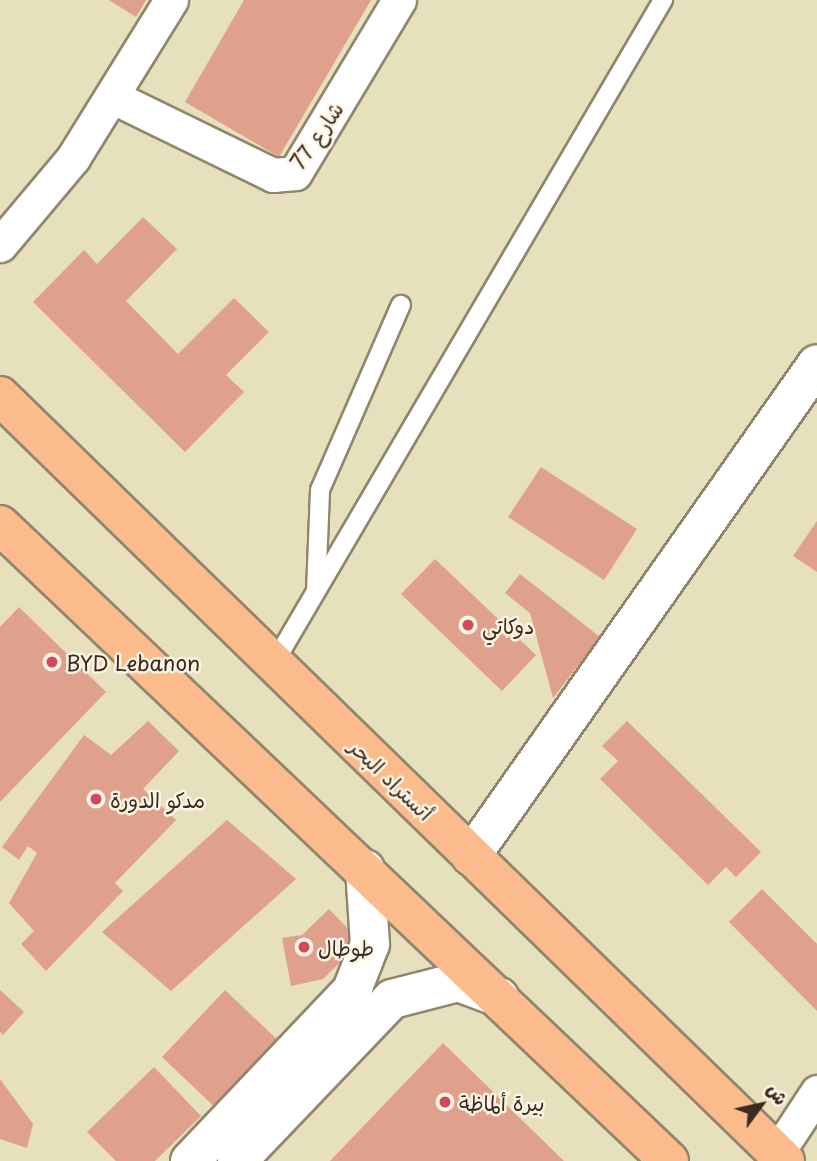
<!DOCTYPE html>
<html>
<head>
<meta charset="utf-8">
<style>
  body { margin:0 }
  #map { position:relative; width:817px; height:1161px; overflow:hidden; background:#e7e0bc; font-family:"Playpen Sans","Playpen Sans Arabic",sans-serif }
  div>[style] { position:absolute }
  .building>* { inset:0; background:#dfa08c }
  .roads { filter:drop-shadow(2px 0 #91856d) drop-shadow(-2px 0 #91856d) drop-shadow(0 2px #91856d) drop-shadow(0 -2px #91856d) }
  .service>* { height:18px; margin:-9px; padding:0 9px; transform-origin:9px; border-radius:9px; background:#fff }
  .minor>* { height:33px; margin:-16.5px; padding:0 16.5px; transform-origin:16.5px; border-radius:16.5px; background:#fff }
  .tertiary>* { height:38px; margin:-19px; padding:0 19px; transform-origin:19px; border-radius:19px; background:#fff }
  .motorway>* { height:38px; margin:-19px; padding:0 19px; transform-origin:19px; border-radius:19px; background:#fbbb8c }
  .dots>* { width:19px; height:19px; translate:-50% -50%; box-sizing:border-box; border:4px solid #fcf5e5; border-radius:50% }
  span { translate:-50% -50%; white-space:nowrap; text-align:center; line-height:1.15; -webkit-text-stroke:5px #fcf5e5; paint-order:stroke }
  .street-label { font-size:21px; color:#3b2a1e }
  .poi-label { font-size:21px; color:#3b2a1e }
  .left { translate:0 -50%; text-align:left }
  .north { position:absolute; left:726px; top:1070px; width:70px; height:70px; -webkit-text-stroke:5px #fcf5e5; paint-order:stroke; rotate:57deg; font-size:19px; font-weight:700; line-height:28px; text-align:center; color:#3b2a1e }
  .north::after { content:''; display:block; margin:auto; width:24px; height:32px; background:#3b2a1e; clip-path:polygon(50% 0,100% 100%,50% 72%,0 100%) }
</style>
</head>
<body>
<div id="map">
  <div class="building">
    <div style="clip-path:polygon(109px 0,146px 0,136px 17px)"></div>
    <div style="clip-path:polygon(244px 0,371px 0,279px 157px,185px 102px)"></div>
    <div style="clip-path:polygon(143px 217px,177px 249px,126px 301px,178px 354px,234px 298px,269px 332px,226px 375px,244px 392px,185px 452px,33px 302px,84px 250px,97px 264px)"></div>
    <div style="clip-path:polygon(541px 467px,637px 529px,604px 580px,508px 517px)"></div>
    <div style="clip-path:polygon(817px 521px,817px 572px,793px 556px)"></div>
    <div style="clip-path:polygon(435px 559px,536px 655px,502px 691px,401px 594px)"></div>
    <div style="clip-path:polygon(520px 574px,600px 637px,553px 698px,530px 613px,505px 593px)"></div>
    <div style="clip-path:polygon(19px 607px,106px 692px,0 802px,0 627px)"></div>
    <div style="clip-path:polygon(148px 721px,179px 751px,143px 789px,176px 820px,115px 883px,123px 891px,46px 971px,21px 944px,34px 931px,9px 903px,37px 853px,28px 846px,19px 860px,2px 847px,84px 735px,111px 755px)"></div>
    <div style="clip-path:polygon(627px 721px,761px 852px,736px 877px,726px 867px,708px 885px,600px 779px,618px 761px,602px 746px)"></div>
    <div style="clip-path:polygon(227px 820px,296px 879px,171px 991px,102px 932px)"></div>
    <div style="clip-path:polygon(762px 889px,817px 944px,817px 1011px,729px 922px)"></div>
    <div style="clip-path:polygon(329px 909px,361px 942px,323px 979px,291px 986px,282px 938px,302px 935px)"></div>
    <div style="clip-path:polygon(0 990px,24px 1012px,3px 1035px,0 1032px)"></div>
    <div style="clip-path:polygon(225px 990px,285px 1047px,222px 1114px,162px 1057px)"></div>
    <div style="clip-path:polygon(443px 1043px,564px 1161px,330px 1161px)"></div>
    <div style="clip-path:polygon(154px 1067px,201px 1116px,155px 1161px,116px 1161px,87px 1132px)"></div>
    <div style="clip-path:polygon(0 1079px,33px 1124px,27px 1148px,0 1139px)"></div>
  </div>
  <div class="roads">
    <div class="service">
      <div style="left:316px;top:591px;width:101px;rotate:-87.7deg"></div>
      <div style="left:320px;top:490px;width:202px;rotate:-66.4deg"></div>
      <div style="left:274px;top:663px;width:769px;rotate:-59.6deg"></div>
    </div>
    <div class="minor">
      <div style="left:113px;top:97px;width:178px;rotate:26deg"></div>
      <div style="left:273px;top:175px;width:22px;rotate:-5deg"></div>
      <div style="left:295px;top:173px;width:202px;rotate:-59deg"></div>
      <div style="left:0;top:245px;width:114px;rotate:-50deg"></div>
      <div style="left:73px;top:158px;width:186px;rotate:-58.2deg"></div>
      <div style="left:777px;top:1153px;width:73px;rotate:-56.7deg"></div>
    </div>
    <div class="tertiary">
      <div style="left:471px;top:856px;width:601px;rotate:-54.88deg"></div>
      <div style="left:190px;top:1161px;width:236px;rotate:-46.5deg"></div>
      <div style="left:352px;top:990px;width:49px;rotate:-68.6deg"></div>
      <div style="left:370px;top:944px;width:75px;rotate:-93.8deg"></div>
      <div style="left:237px;top:1161px;width:224px;rotate:-46.3deg"></div>
      <div style="left:392px;top:999px;width:68px;rotate:-14.4deg"></div>
      <div style="left:458px;top:982px;width:44px;rotate:20.1deg"></div>
    </div>
    <div class="motorway">
      <div style="left:0;top:396px;width:1096px;rotate:44.26deg"></div>
      <div style="left:0;top:525px;width:923px;rotate:43.55deg"></div>
    </div>
  </div>
  <div class="dots">
    <div style="left:468px;top:625px;background:#d1495b"></div>
    <div style="left:52px;top:662px;background:#d1495b"></div>
    <div style="left:96px;top:799px;background:#d1495b"></div>
    <div style="left:304px;top:947px;background:#d1495b"></div>
    <div style="left:445px;top:1102px;background:#d1495b"></div>
  </div>
  <div class="street-label">
    <span style="left:316px;top:135px;rotate:-56deg">شارع 77</span>
    <span style="left:392px;top:779px;rotate:44deg">أتستراد البحر</span>
  </div>
  <div class="poi-label">
    <span class="left" style="left:482px;top:625px">دوكاتي</span>
    <span class="left" style="left:66px;top:662px">BYD Lebanon</span>
    <span class="left" style="left:110px;top:799px">مدكو الدورة</span>
    <span class="left" style="left:318px;top:947px">طوطال</span>
    <span class="left" style="left:459px;top:1102px">بيرة ألماظة</span>
  </div>
  <div class="north">ش</div>
</div>
</body>
</html>
